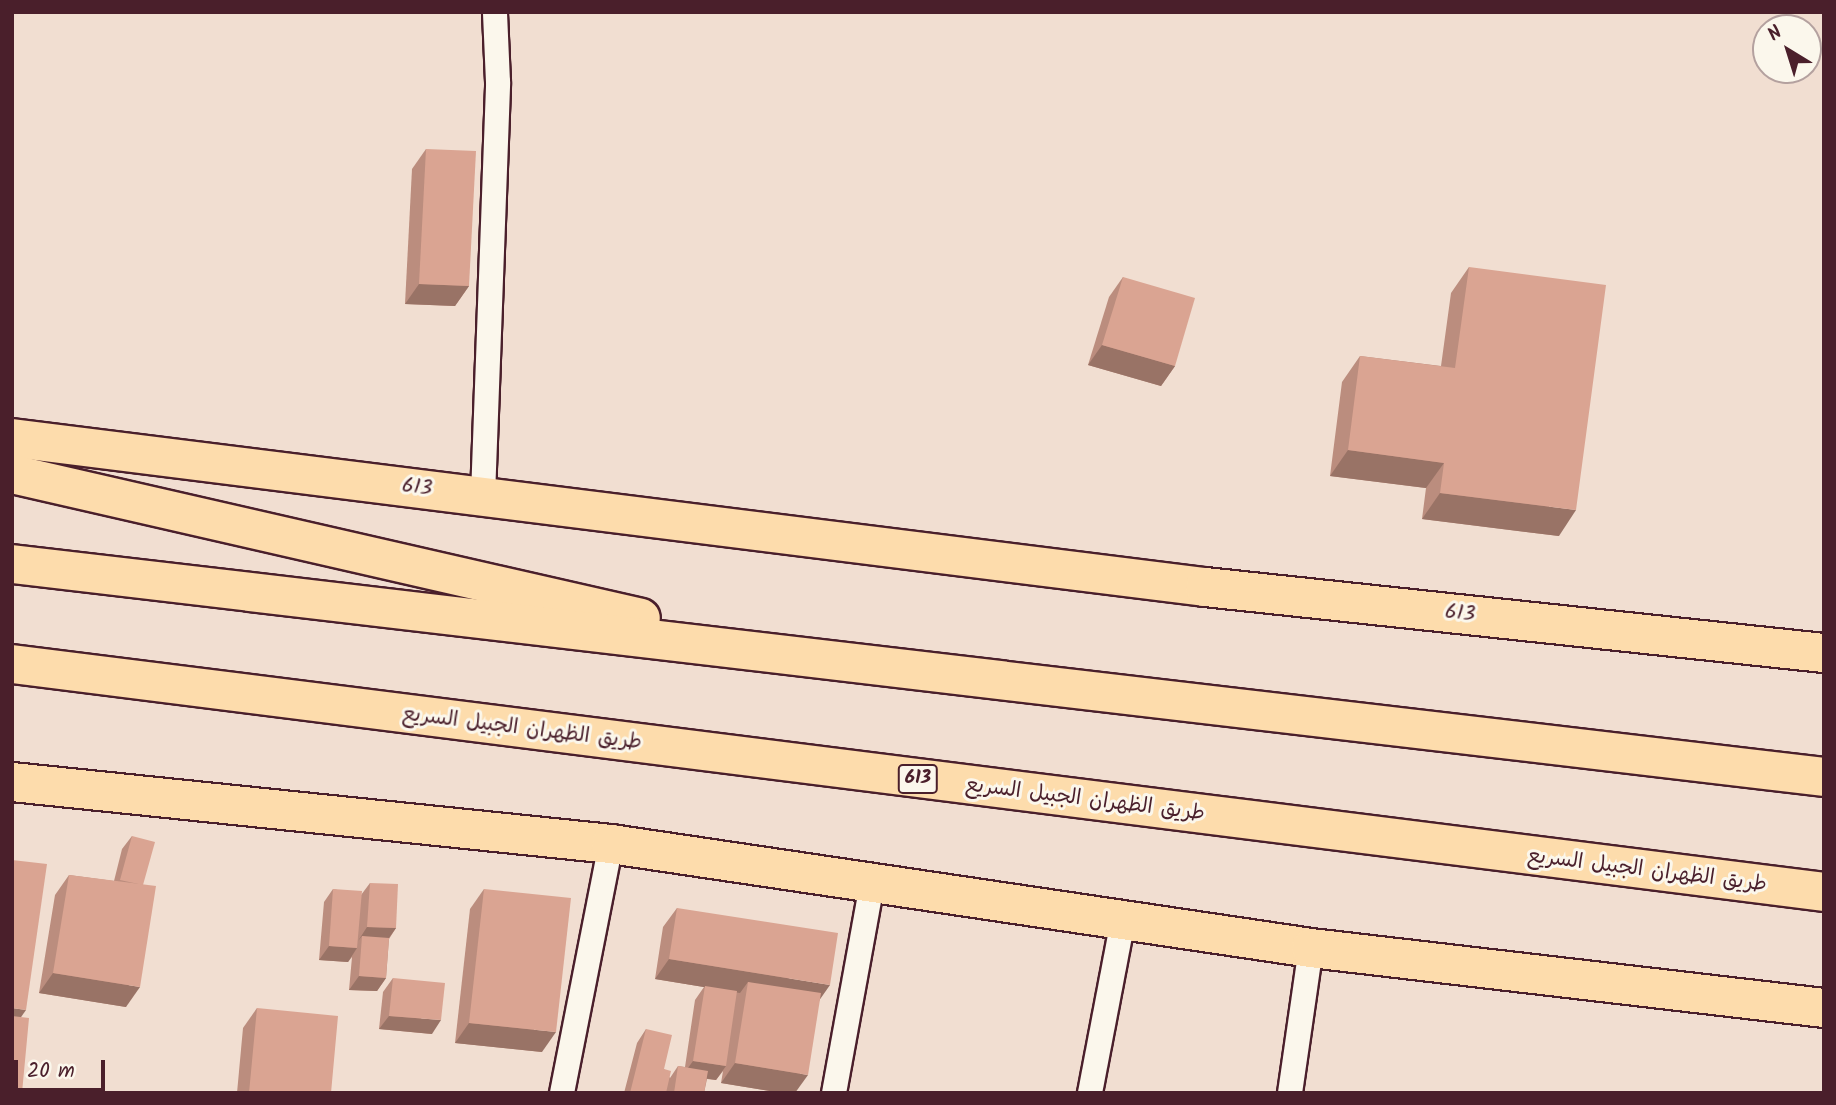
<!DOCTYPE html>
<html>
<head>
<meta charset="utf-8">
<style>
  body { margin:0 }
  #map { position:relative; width:1836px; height:1105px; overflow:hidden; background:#f1ded1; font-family:Kalam,"Playpen Sans Arabic",sans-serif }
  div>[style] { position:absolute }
  .roads { filter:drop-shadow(2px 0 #4a1f2b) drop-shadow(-2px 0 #4a1f2b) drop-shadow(0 2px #4a1f2b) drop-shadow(0 -2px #4a1f2b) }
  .street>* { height:24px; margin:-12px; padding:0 12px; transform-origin:12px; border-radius:12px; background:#fbf7ec }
  .primary>* { height:38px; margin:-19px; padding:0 19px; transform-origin:19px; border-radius:19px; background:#fddcac }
  .highway>* { height:38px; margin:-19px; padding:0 19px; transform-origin:19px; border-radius:19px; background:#fddcac }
  .wall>* { inset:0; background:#bb8d7e }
  .shaded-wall>* { inset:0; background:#997366 }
  .building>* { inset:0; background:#daa492 }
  span { translate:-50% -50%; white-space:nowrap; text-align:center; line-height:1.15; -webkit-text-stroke:6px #fbf7ec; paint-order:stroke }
  .shield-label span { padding:2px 5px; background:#fbf7ec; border:2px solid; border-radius:5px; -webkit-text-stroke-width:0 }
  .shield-label { font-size:19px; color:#4a1f2b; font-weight:700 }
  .street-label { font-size:21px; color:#4a1f2b }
  .frame { position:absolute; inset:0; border:14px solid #4a1f2b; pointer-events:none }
  .north { position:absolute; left:1752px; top:14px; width:70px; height:70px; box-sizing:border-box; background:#fbf7ec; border:2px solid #b4a19f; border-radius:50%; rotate:322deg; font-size:19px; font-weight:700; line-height:28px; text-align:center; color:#4a1f2b }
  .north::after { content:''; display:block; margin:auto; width:24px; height:32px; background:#4a1f2b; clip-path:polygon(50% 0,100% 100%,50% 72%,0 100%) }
  .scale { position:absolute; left:14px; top:1060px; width:91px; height:32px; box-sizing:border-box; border:4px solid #4a1f2b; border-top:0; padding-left:9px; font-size:21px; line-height:24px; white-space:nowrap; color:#4a1f2b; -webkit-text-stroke:5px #fbf7ec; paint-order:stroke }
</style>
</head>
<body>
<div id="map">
  <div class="roads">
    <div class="street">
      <div style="left:483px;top:496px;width:414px;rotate:-87.9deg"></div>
      <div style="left:498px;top:82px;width:70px;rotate:-92.5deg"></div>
      <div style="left:562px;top:1093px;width:254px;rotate:-78.9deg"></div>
      <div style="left:834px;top:1093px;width:213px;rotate:-79.7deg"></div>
      <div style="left:1090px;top:1093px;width:176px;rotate:-79.2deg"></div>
      <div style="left:1290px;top:1093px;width:147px;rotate:-81.8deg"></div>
    </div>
    <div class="primary">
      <div style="left:12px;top:438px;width:1202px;rotate:7.12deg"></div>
      <div style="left:1205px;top:587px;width:623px;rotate:6.09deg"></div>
      <div style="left:12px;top:782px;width:602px;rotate:5.91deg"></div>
      <div style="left:611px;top:844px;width:708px;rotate:8.45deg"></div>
      <div style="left:1311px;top:948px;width:516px;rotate:6.67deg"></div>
    </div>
    <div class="highway">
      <div style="left:12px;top:474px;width:645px;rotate:12.89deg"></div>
      <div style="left:12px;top:564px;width:1824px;rotate:6.7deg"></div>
      <div style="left:12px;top:664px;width:1826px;rotate:7.17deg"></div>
    </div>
  </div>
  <div class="wall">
    <div style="clip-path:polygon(426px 149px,469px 286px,455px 306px,405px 304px,412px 169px)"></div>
    <div style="clip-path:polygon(1469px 267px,1559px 536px,1422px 519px,1426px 488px,1330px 476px,1342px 382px,1360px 356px,1441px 366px,1451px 293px)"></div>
    <div style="clip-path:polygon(1123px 277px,1175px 366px,1161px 386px,1088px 365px,1109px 297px)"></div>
    <div style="clip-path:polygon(132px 836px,143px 885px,126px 1007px,39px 993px,55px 895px,69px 875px,114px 881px,122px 849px)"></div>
    <div style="clip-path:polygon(370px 883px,396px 928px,389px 939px,386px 978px,377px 991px,349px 990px,352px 957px,348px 962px,319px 960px,324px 902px,333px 889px,361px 895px)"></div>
    <div style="clip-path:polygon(484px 889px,542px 1052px,455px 1043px,470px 909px)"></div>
    <div style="clip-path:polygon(677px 908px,820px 998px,795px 1093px,782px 1093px,721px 1083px,723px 1071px,716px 1080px,707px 1079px,704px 1093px,624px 1093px,637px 1043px,646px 1029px,664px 1069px,670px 1078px,678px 1066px,685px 1067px,695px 1000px,704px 987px,655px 979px,663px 927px)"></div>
    <div style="clip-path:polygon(393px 978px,432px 1034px,379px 1029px,383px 992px)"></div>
    <div style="clip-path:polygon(257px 1008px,331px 1093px,237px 1093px,243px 1028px)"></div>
  </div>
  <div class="shaded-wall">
    <div style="clip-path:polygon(419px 284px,469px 286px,455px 306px,405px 304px)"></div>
    <div style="clip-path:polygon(1102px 345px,1175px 366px,1161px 386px,1088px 365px)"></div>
    <div style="clip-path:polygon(1348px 450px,1444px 463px,1426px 488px,1330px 476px)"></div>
    <div style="clip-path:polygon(1440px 493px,1576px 510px,1559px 536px,1422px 519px)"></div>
    <div style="clip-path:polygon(367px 927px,396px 928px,386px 942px,362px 936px,358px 941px)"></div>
    <div style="clip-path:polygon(329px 946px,357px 948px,348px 962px,319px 960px)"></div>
    <div style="clip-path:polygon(669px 959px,830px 985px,816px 1005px,748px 982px,740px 993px,655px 979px)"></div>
    <div style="clip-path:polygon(53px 973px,140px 987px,126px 1007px,39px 993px)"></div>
    <div style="clip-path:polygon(359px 976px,386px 978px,377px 991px,349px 990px)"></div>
    <div style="clip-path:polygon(12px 1008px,26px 1010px,12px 1030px)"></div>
    <div style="clip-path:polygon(389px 1016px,441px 1020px,432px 1034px,379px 1029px)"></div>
    <div style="clip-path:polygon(469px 1023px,556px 1032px,542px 1052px,455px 1043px)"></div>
    <div style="clip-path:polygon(693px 1061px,726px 1066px,716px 1080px,683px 1075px)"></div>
    <div style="clip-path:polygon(735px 1063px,808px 1075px,795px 1093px,782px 1093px,721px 1083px)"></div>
  </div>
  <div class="building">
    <div style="clip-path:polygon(426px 149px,476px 151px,469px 286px,419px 284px)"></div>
    <div style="clip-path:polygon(1469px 267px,1606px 285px,1576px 510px,1440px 493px,1444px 463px,1348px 450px,1360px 356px,1455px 368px)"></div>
    <div style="clip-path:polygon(1123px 277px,1195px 298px,1175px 366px,1102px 345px)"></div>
    <div style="clip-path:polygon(132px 836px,155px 842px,143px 885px,120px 880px)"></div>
    <div style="clip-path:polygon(12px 860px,47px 864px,26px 1010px,12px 1008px)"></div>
    <div style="clip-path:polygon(69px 875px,156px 886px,140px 987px,53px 973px)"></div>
    <div style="clip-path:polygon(370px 883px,398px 884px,396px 928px,367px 927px)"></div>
    <div style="clip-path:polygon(333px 889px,362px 891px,357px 948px,329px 946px)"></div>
    <div style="clip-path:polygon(484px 889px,571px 898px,556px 1032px,469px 1023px)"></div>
    <div style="clip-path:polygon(677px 908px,838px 933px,830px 985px,669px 959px)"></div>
    <div style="clip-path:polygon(362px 936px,389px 938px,386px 978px,359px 976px)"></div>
    <div style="clip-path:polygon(393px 978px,445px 983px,441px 1020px,389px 1016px)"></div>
    <div style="clip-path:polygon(748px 982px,821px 993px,808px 1075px,735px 1063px)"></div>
    <div style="clip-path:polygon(705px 986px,737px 991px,726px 1066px,693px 1061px)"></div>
    <div style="clip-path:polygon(257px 1008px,338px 1016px,331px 1093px,249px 1093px)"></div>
    <div style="clip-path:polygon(12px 1016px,29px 1018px,22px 1093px,12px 1093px)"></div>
    <div style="clip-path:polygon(646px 1029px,672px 1035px,664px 1069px,671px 1071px,666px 1093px,630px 1093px)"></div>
    <div style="clip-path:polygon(678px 1066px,708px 1071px,704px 1093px,674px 1093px)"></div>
  </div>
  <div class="shield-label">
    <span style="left:918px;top:779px">613</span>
  </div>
  <div class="street-label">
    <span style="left:417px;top:488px;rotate:7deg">613</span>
    <span style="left:1460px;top:614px;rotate:6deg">613</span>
    <span style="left:522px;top:729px;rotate:7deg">طريق الظهران الجبيل السريع</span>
    <span style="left:1085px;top:800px;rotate:7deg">طريق الظهران الجبيل السريع</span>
    <span style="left:1647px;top:871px;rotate:7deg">طريق الظهران الجبيل السريع</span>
  </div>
  <div class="frame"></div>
  <div class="north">N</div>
  <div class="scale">20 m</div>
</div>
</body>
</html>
